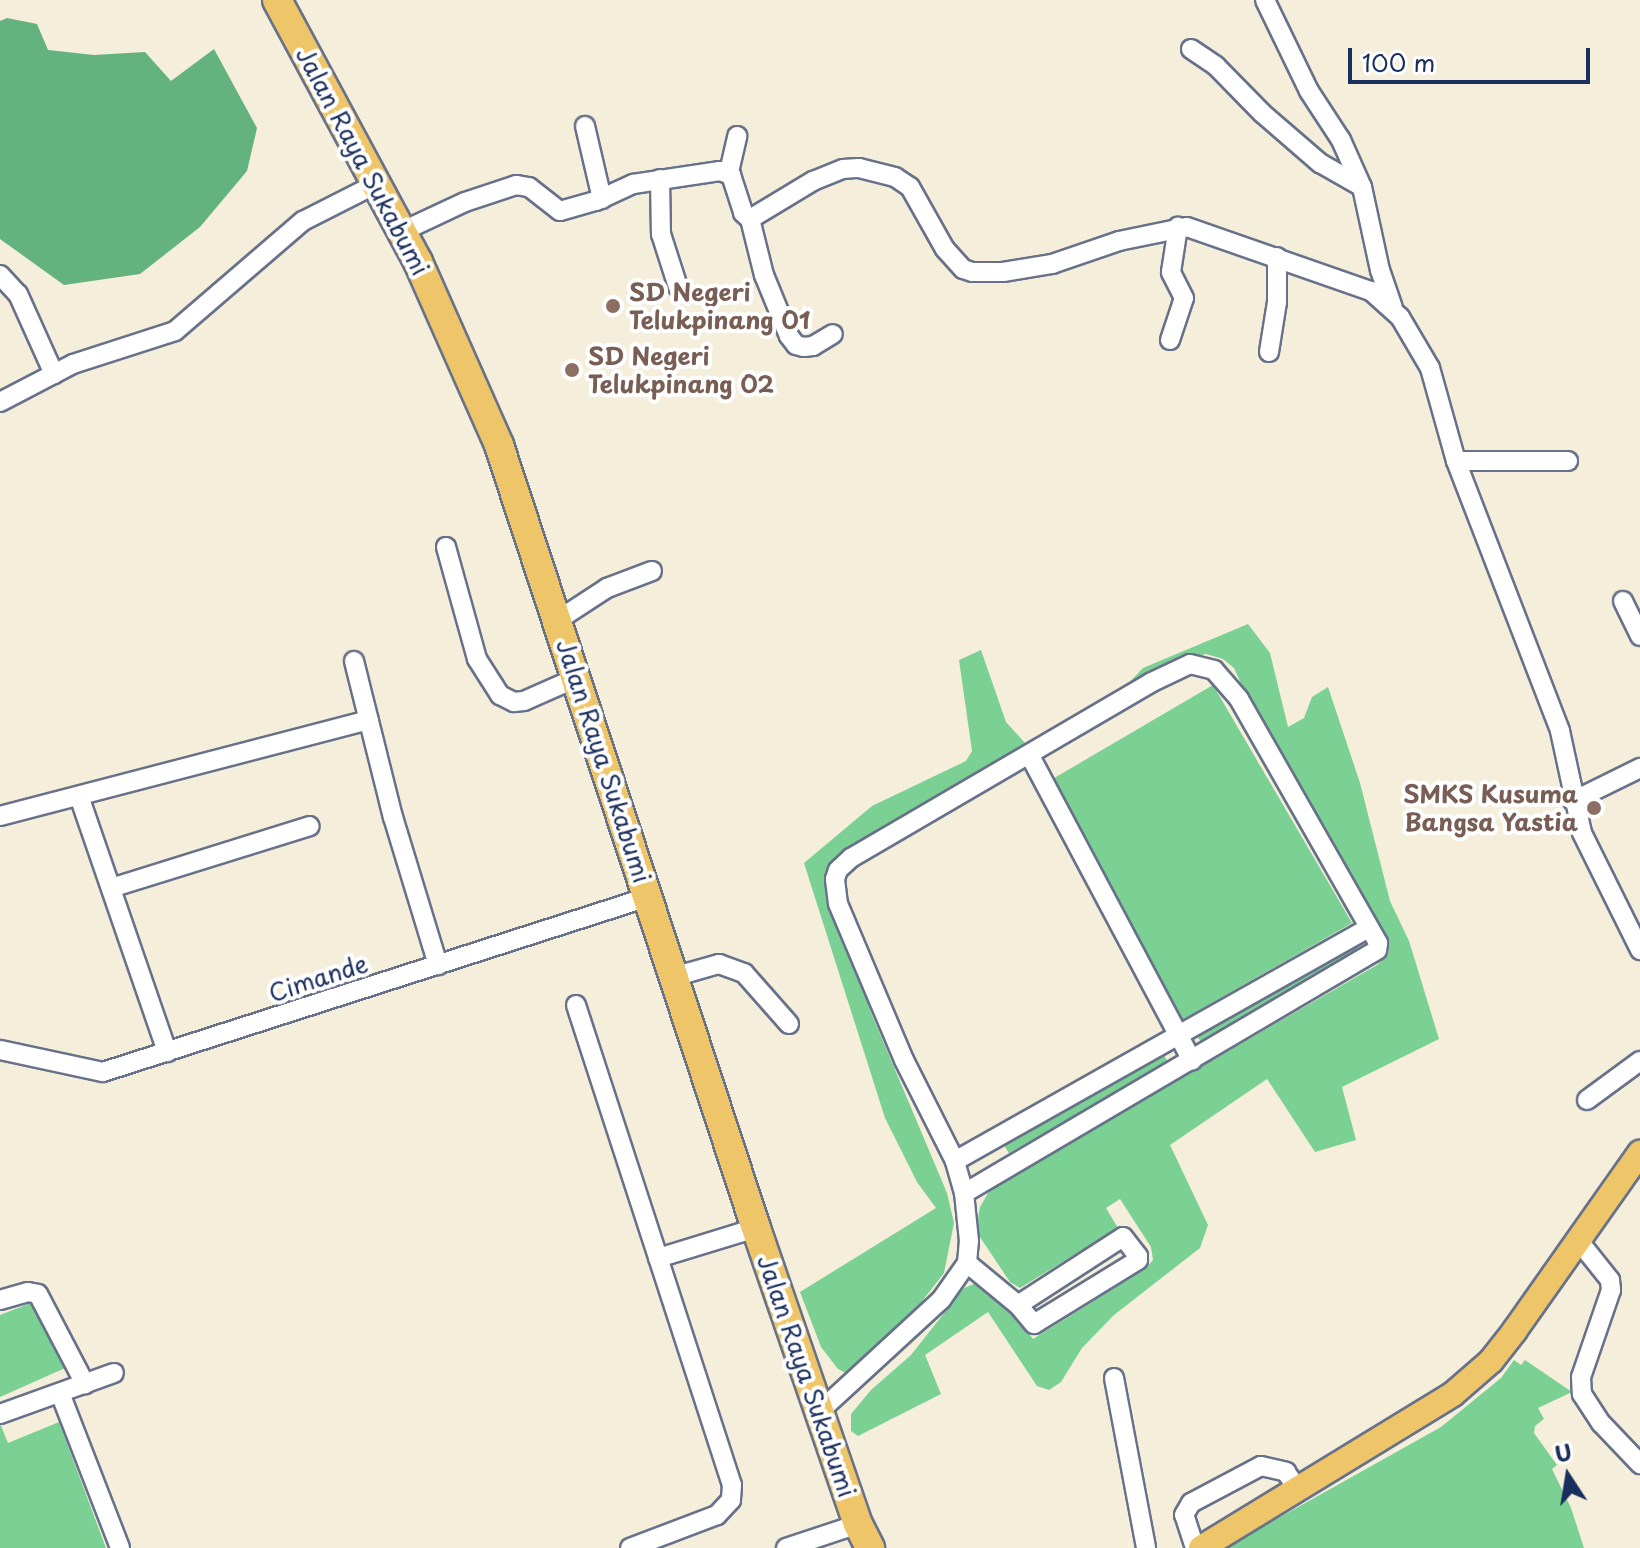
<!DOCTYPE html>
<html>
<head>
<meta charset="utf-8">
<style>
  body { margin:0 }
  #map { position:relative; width:1640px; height:1548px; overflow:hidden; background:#f4eedb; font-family:"Playpen Sans",sans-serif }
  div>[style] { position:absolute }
  .green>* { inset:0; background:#7bd093 }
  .forest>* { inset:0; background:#64b27d }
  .roads { filter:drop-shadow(2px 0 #67728a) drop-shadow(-2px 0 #67728a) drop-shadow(0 2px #67728a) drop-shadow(0 -2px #67728a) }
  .minor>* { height:18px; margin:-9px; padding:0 9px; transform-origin:9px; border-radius:9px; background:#fff }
  .major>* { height:24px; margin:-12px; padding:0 12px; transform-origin:12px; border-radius:12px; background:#eec569 }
  .highway>* { height:28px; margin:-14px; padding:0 14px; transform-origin:14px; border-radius:14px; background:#eec569 }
  .dots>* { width:22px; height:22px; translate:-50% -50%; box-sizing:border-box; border:4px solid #fff; border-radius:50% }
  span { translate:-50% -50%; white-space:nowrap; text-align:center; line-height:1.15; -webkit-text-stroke:8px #fff; paint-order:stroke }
  .street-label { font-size:24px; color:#1b2f5e }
  .education-label { font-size:24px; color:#785e54; font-weight:700 }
  .left { translate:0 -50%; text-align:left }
  .right { translate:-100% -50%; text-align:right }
  .north { position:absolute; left:1528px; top:1436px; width:80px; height:80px; -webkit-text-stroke:6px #fff; paint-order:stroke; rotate:348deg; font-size:22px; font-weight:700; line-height:32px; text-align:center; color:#1b2f5e }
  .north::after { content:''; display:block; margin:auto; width:28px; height:36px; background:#1b2f5e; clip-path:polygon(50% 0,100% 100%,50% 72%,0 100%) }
  .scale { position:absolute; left:1348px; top:48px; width:242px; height:36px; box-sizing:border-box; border:4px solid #1b2f5e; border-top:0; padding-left:10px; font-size:24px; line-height:28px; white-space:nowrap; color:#1b2f5e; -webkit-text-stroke:6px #fff; paint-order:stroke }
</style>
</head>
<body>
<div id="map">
  <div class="green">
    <div style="clip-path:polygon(1248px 624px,1270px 653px,1288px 727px,1304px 718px,1312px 697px,1328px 687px,1360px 783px,1390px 901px,1409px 941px,1439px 1039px,1342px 1087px,1356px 1140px,1315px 1152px,1267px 1079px,1170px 1145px,1208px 1225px,1200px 1248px,1114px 1315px,1082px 1348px,1061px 1382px,1049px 1390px,1037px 1386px,988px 1312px,925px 1355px,941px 1394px,858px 1436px,851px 1431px,851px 1414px,871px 1390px,911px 1355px,964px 1288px,974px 1284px,985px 1285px,995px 1291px,1033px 1339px,1145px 1269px,1153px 1260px,1151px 1247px,1120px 1199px,1106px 1208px,1118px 1228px,1020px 1288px,1010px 1282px,980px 1237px,977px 1225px,980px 1207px,991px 1188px,1377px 965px,1388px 955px,1389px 944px,1253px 711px,1234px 668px,1223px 659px,1206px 654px,1186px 659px,879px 844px,848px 855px,833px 872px,832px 904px,872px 1015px,947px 1193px,954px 1223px,944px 1273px,902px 1327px,869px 1363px,846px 1373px,838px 1369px,821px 1347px,800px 1292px,936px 1208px,917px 1182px,885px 1118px,804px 863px,872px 806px,966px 761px,972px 751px,959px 660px,981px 650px,1006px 722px,1025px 743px,1079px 722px,1108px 705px,1143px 668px)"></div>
    <div style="clip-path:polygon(1213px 685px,1352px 923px,1180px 1021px,1044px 784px)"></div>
    <div style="clip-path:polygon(1355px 943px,1361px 953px,1202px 1044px,1196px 1034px)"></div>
    <div style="clip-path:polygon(1162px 1052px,1168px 1062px,1009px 1153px,1003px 1144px)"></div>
    <div style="clip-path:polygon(41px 1299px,72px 1365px,0 1397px,0 1315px)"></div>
    <div style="clip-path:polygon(1514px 1360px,1521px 1365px,1525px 1360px,1572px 1392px,1538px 1408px,1544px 1419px,1535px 1426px,1534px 1433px,1557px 1465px,1552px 1469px,1571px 1508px,1584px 1548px,1225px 1548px,1441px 1427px,1501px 1378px)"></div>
    <div style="clip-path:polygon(59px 1422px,106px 1548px,0 1548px,0 1423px,8px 1443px)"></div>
  </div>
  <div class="forest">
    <div style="clip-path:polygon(7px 18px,37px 24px,48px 50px,94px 55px,145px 52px,171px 81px,214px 49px,257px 128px,247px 171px,200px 227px,140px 274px,64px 285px,0 239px,0 21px)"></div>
  </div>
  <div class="roads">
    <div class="minor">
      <div style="left:1265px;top:0;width:101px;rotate:64.2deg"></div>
      <div style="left:1309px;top:91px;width:59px;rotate:56.9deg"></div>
      <div style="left:1341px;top:140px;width:51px;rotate:65.9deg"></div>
      <div style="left:1362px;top:187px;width:85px;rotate:77.8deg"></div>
      <div style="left:1380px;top:270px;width:39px;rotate:71deg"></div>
      <div style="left:1191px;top:49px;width:30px;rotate:34deg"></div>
      <div style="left:1216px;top:66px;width:66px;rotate:45.6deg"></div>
      <div style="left:1262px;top:113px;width:77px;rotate:40.8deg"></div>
      <div style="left:1320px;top:163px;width:48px;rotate:29.7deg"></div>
      <div style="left:585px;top:126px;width:75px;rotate:76.9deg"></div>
      <div style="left:729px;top:172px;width:37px;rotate:-77deg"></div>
      <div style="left:660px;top:179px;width:55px;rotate:89deg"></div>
      <div style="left:661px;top:234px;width:56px;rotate:72.2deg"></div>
      <div style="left:750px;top:219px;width:58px;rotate:76deg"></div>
      <div style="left:764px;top:275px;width:66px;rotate:67.7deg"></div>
      <div style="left:789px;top:336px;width:11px;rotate:52deg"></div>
      <div style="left:796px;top:345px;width:8px;rotate:14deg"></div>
      <div style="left:804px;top:347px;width:9px;rotate:-6deg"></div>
      <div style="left:813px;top:346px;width:23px;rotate:-31deg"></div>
      <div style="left:403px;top:231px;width:68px;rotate:-25.1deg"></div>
      <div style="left:465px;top:202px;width:54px;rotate:-18.4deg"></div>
      <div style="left:516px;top:185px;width:13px;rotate:9deg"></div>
      <div style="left:529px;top:187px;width:39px;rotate:38deg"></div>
      <div style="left:560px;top:211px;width:37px;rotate:-16deg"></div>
      <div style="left:596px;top:201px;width:41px;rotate:-24.7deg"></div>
      <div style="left:633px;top:184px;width:88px;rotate:-8.5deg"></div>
      <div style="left:720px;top:171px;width:12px;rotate:20deg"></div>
      <div style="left:731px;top:175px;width:40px;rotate:72deg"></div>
      <div style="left:743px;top:213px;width:9px;rotate:41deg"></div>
      <div style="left:750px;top:219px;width:74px;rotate:-31.1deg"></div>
      <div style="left:813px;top:181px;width:32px;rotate:-22deg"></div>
      <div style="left:843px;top:169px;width:16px;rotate:-4deg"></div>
      <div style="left:859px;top:168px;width:37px;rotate:14deg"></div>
      <div style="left:895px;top:177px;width:18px;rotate:34deg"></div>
      <div style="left:910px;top:187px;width:71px;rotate:60.6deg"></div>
      <div style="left:945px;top:249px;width:27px;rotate:48deg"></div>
      <div style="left:963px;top:269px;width:9px;rotate:18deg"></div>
      <div style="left:972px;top:272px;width:31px"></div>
      <div style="left:1003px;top:272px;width:50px;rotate:-9.3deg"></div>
      <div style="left:1052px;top:264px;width:71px;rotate:-18.9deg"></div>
      <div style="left:1119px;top:241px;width:69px;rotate:-11.6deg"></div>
      <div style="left:1187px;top:227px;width:195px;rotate:19.2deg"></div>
      <div style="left:1371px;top:291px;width:39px;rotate:42deg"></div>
      <div style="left:1400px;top:317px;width:59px;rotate:59.5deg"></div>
      <div style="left:1430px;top:368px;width:97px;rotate:74.4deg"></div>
      <div style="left:1456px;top:461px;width:289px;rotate:68.9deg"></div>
      <div style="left:1560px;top:731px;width:104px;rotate:77.8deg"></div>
      <div style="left:1582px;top:833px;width:131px;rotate:63.6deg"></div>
      <div style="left:0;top:275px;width:26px;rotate:47deg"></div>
      <div style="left:18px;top:294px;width:88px;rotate:65.8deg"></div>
      <div style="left:1170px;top:340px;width:44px;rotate:-71.6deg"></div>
      <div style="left:1184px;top:298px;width:29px;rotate:-117deg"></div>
      <div style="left:1171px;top:272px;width:46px;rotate:-81.2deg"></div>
      <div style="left:1269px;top:352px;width:51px;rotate:-80.9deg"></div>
      <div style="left:1277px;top:302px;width:45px;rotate:-90deg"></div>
      <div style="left:0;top:402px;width:82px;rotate:-27.5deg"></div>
      <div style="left:73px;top:364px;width:107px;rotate:-17.9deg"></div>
      <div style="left:175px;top:331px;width:169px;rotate:-40.7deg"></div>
      <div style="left:303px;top:221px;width:84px;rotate:-26.9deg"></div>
      <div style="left:1456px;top:461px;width:112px"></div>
      <div style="left:446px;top:547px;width:116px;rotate:74.5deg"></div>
      <div style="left:477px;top:659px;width:43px;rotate:57.4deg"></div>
      <div style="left:500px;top:695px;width:16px;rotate:27deg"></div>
      <div style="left:514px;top:702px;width:10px;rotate:-6deg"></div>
      <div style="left:524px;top:701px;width:57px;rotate:-23.9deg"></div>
      <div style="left:1623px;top:601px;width:39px;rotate:64deg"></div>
      <div style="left:558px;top:620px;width:59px;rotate:-33.1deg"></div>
      <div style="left:607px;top:588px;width:48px;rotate:-20.7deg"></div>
      <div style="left:354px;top:661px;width:161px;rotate:76deg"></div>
      <div style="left:393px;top:817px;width:155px;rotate:73.1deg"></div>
      <div style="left:1030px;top:756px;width:345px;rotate:62deg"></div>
      <div style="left:79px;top:796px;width:271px;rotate:71deg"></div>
      <div style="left:1573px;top:801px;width:75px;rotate:-26.2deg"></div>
      <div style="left:0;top:816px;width:381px;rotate:-14.6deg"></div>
      <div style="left:111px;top:888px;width:208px;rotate:-17.3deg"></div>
      <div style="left:673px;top:977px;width:48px;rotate:-15.8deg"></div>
      <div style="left:719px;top:964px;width:27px;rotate:20deg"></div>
      <div style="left:744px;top:973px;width:68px;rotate:48.6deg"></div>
      <div style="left:576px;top:1005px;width:505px;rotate:72deg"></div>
      <div style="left:732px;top:1485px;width:15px;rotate:94deg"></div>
      <div style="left:731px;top:1500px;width:21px;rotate:133deg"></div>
      <div style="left:717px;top:1515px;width:93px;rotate:159.2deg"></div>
      <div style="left:0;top:1050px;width:105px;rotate:12.1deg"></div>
      <div style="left:103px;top:1072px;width:572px;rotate:-17.8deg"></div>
      <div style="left:1587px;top:1100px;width:66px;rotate:-36.3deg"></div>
      <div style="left:955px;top:1161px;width:475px;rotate:-29.4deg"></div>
      <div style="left:1578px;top:1240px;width:51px;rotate:51.3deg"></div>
      <div style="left:1610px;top:1280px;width:10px;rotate:84deg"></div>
      <div style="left:1611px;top:1290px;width:92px;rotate:109deg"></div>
      <div style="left:1581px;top:1377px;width:17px;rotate:87deg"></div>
      <div style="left:1582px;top:1394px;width:35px;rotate:57deg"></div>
      <div style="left:1601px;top:1423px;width:57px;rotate:46.4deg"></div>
      <div style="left:658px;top:1258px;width:102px;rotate:-17deg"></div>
      <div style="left:967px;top:1263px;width:66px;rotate:39.5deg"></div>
      <div style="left:1018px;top:1305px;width:25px;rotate:50deg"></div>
      <div style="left:1034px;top:1324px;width:122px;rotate:-31.6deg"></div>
      <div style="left:1138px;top:1260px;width:4px;rotate:-90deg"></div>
      <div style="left:1138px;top:1256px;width:24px;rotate:-128deg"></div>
      <div style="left:1123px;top:1237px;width:125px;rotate:147.1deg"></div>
      <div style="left:0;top:1300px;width:29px;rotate:-16deg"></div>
      <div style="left:28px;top:1292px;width:10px;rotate:11deg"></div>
      <div style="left:38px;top:1294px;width:102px;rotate:62.4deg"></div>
      <div style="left:1114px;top:1378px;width:173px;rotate:79.3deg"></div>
      <div style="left:60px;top:1393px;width:166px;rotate:68.8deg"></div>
      <div style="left:819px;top:1412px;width:166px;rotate:-42.6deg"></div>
      <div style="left:941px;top:1300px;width:45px;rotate:-54.9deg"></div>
      <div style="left:967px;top:1263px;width:22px;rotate:-85deg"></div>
      <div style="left:969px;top:1241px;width:48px;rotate:-95.9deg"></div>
      <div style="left:964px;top:1193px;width:33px;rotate:-106deg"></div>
      <div style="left:955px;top:1161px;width:113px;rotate:-116.8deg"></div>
      <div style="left:904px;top:1060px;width:169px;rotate:-112.9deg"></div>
      <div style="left:838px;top:904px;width:25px;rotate:-97deg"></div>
      <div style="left:835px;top:879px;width:9px;rotate:-72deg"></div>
      <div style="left:838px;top:870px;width:18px;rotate:-43deg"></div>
      <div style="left:851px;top:858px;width:346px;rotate:-30.3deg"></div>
      <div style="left:1150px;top:683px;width:44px;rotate:-25.4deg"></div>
      <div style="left:1190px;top:664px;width:25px;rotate:14deg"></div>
      <div style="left:1214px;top:670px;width:38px;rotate:49deg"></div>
      <div style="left:1239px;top:699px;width:281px;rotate:60.3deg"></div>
      <div style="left:1378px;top:943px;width:7px;rotate:98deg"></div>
      <div style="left:1377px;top:950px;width:479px;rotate:149.5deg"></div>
      <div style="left:0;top:1414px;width:121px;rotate:-19.8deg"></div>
      <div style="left:786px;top:1548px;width:76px;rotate:-18.4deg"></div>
      <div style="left:1195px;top:1548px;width:35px;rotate:-108deg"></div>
      <div style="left:1184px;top:1515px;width:14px;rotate:-60deg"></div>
      <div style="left:1191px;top:1503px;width:79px;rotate:-27.9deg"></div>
      <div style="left:1261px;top:1466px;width:26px;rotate:13deg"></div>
      <div style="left:1286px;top:1472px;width:22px;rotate:56deg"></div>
    </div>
    <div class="major">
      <div style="left:1201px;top:1548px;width:295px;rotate:-31.4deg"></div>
      <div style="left:1453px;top:1394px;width:50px;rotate:-41deg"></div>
      <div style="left:1491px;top:1361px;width:39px;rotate:-52deg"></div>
      <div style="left:1515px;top:1330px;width:217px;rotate:-54.8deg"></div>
    </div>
    <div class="highway">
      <div style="left:277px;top:0;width:298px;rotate:61.7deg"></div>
      <div style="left:418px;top:262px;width:200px;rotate:66.1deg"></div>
      <div style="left:499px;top:445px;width:824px;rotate:71.83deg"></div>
      <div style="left:756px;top:1228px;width:313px;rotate:71deg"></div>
      <div style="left:858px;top:1524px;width:27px;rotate:63deg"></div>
    </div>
  </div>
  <div class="dots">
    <div style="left:613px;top:306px;background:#8d6e63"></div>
    <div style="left:572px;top:370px;background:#8d6e63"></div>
    <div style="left:1594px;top:808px;background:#8d6e63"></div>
  </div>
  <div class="street-label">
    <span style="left:363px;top:161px;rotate:62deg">Jalan Raya Sukabumi</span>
    <span style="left:604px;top:761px;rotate:72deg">Jalan Raya Sukabumi</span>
    <span style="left:318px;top:978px;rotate:-18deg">Cimande</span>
    <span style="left:807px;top:1376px;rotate:71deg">Jalan Raya Sukabumi</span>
  </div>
  <div class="education-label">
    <span class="left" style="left:629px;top:306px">SD Negeri<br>Telukpinang 01</span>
    <span class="left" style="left:588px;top:370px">SD Negeri<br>Telukpinang 02</span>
    <span class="right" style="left:1578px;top:808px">SMKS Kusuma<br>Bangsa Yastia</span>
  </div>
  <div class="north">U</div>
  <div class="scale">100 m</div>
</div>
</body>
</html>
